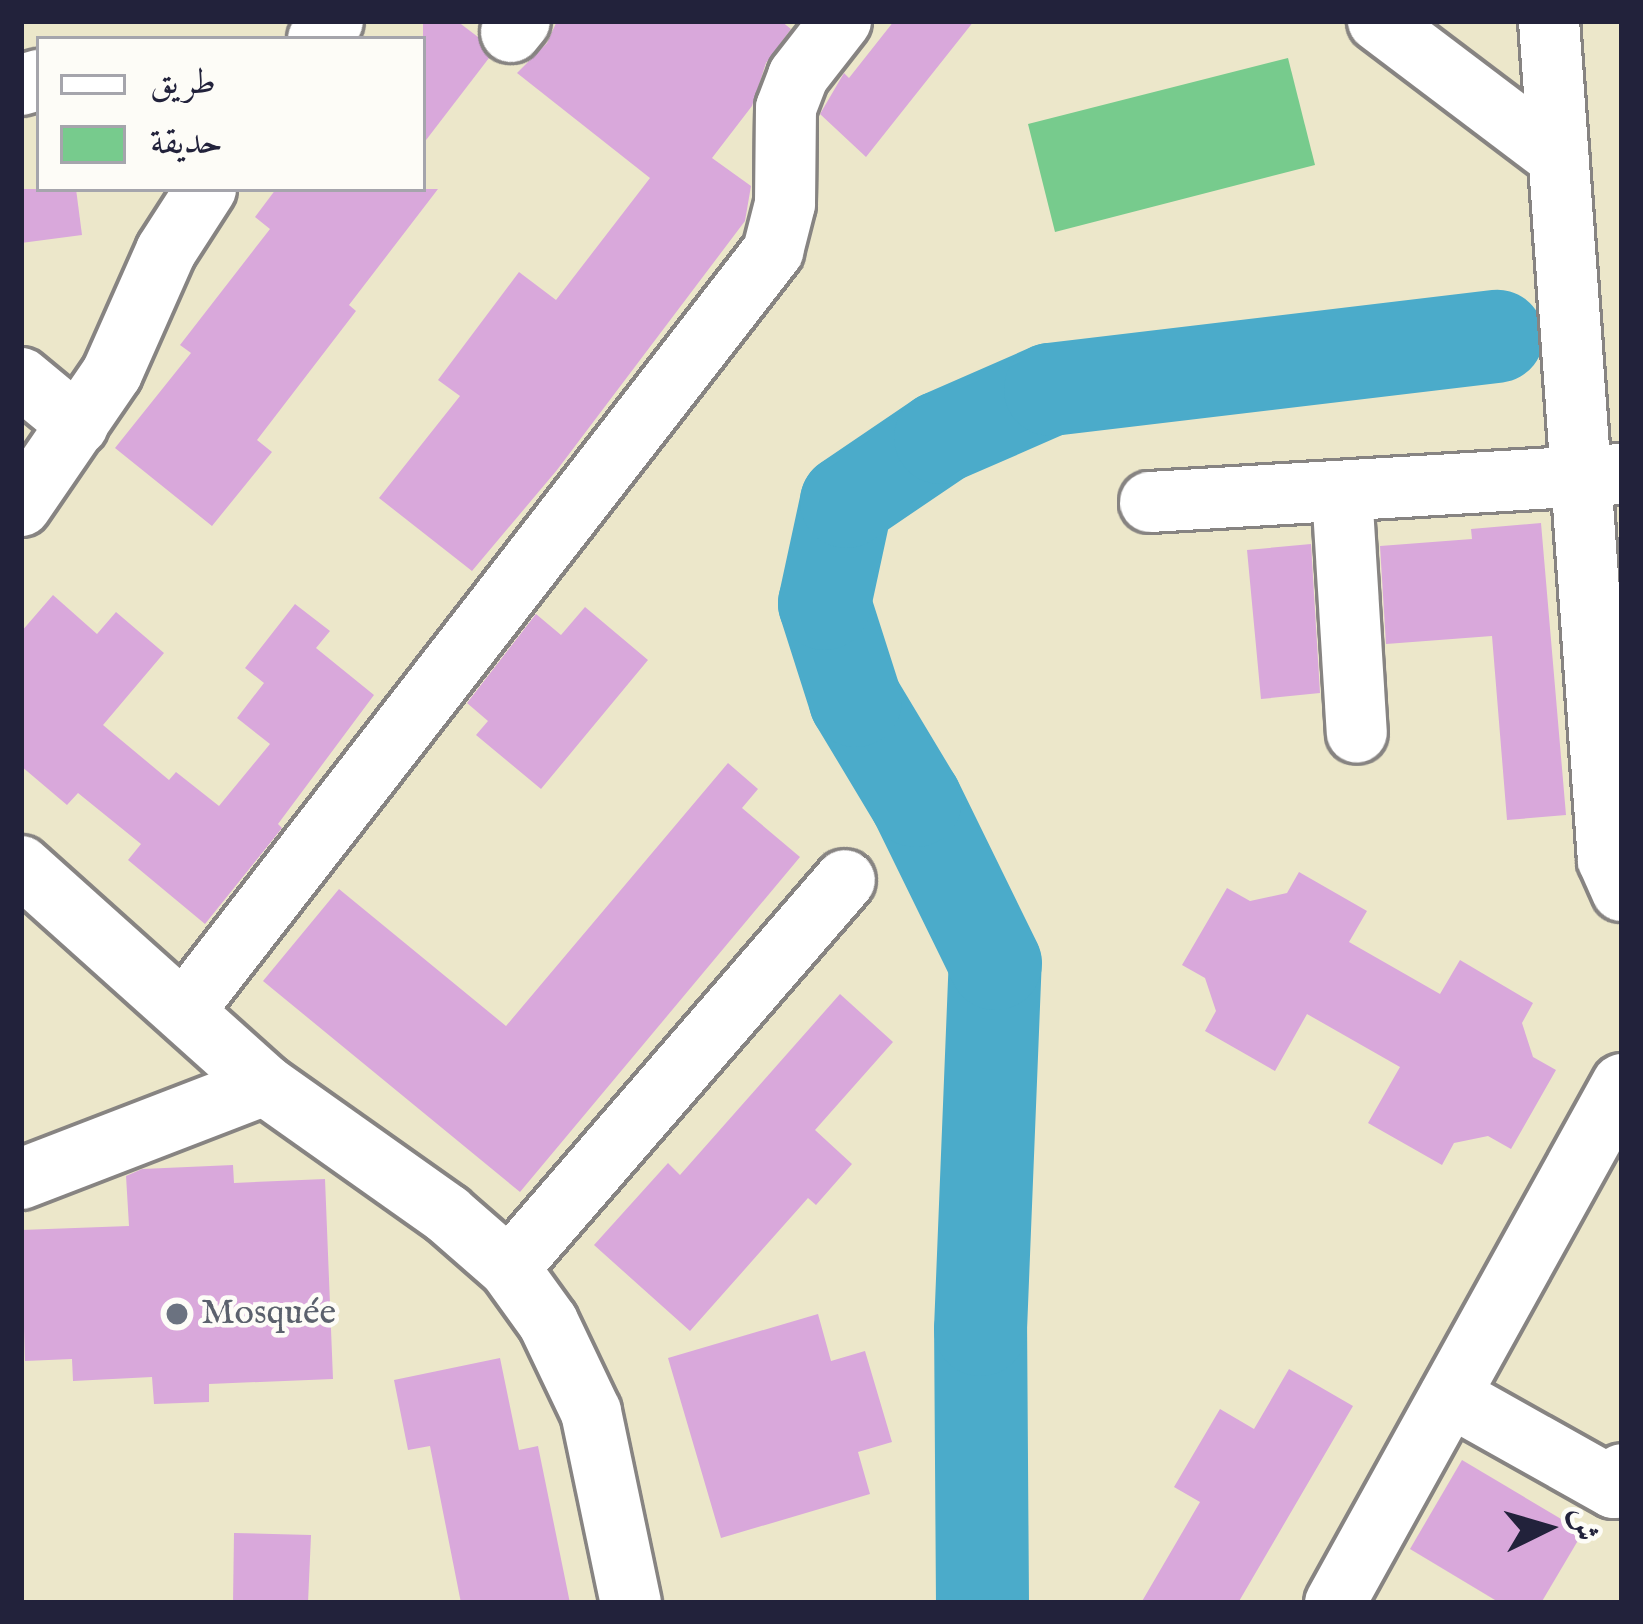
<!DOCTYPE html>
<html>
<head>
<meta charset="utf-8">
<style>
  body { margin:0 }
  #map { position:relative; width:1643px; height:1624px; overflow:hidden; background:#ece7ca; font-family:"IM FELL English",Amiri,serif }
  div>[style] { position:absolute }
  .green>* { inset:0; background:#77cb8d }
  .river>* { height:93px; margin:-46.5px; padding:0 46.5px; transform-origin:46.5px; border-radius:46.5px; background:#4babca }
  .building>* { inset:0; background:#d9a8db }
  .roads { filter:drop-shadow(3px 0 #878482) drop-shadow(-3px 0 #878482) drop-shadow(0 3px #878482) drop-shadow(0 -3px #878482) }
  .street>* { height:60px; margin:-30px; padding:0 30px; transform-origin:30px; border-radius:30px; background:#fff }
  .dots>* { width:33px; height:33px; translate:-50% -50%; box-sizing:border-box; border:6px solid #fdfcf7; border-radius:50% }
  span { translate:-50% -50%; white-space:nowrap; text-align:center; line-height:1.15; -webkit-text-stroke:9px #fdfcf7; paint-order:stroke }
  .worship-label { font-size:36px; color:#5b616d }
  .left { translate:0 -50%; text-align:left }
  .frame { position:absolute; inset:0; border:24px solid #22223b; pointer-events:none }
  .legend { position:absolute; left:36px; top:36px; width:390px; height:156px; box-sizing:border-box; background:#fdfcf7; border:3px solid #a5a5ac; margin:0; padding:15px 21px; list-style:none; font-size:36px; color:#22223b }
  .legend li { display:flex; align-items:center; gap:24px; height:60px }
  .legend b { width:60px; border:3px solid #a5a5ac }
  .north { position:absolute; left:1487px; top:1468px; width:120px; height:120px; -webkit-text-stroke:9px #fdfcf7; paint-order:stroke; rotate:85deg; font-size:33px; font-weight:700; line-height:48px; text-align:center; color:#22223b }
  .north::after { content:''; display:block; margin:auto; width:42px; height:54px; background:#22223b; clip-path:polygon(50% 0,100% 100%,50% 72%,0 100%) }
</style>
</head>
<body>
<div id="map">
  <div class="green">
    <div style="clip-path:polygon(1288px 58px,1315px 165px,1055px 232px,1028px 124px)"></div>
  </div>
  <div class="river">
    <div style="left:982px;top:1603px;width:274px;rotate:-90.4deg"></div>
    <div style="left:980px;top:1329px;width:366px;rotate:-87.7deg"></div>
    <div style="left:995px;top:963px;width:182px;rotate:-116.1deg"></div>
    <div style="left:915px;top:800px;width:117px;rotate:-121deg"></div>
    <div style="left:855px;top:700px;width:102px;rotate:-107.7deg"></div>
    <div style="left:824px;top:603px;width:104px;rotate:-77.8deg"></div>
    <div style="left:846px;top:501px;width:114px;rotate:-34.2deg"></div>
    <div style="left:940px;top:437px;width:120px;rotate:-23.6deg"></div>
    <div style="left:1050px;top:389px;width:450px;rotate:-6.8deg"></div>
  </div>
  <div class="building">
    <div style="clip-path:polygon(423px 21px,457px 21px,478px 37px,489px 58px,423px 144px)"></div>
    <div style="clip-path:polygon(557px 21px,781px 21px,791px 29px,766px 63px,752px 106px,712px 158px,751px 186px,745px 221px,557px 470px,472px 571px,379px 498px,460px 396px,438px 380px,519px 272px,556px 300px,650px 178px,517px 73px,547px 43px)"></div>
    <div style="clip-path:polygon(894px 21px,974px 21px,866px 157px,820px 114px,844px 73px,849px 78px)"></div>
    <div style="clip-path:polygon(21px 189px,76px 189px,82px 235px,21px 243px)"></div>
    <div style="clip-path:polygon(276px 189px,438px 189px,349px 305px,356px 311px,257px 440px,272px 452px,212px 526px,115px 448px,191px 353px,180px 345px,270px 229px,255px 217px)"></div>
    <div style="clip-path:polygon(1541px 523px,1566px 815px,1507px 820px,1492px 636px,1386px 644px,1380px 546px,1472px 539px,1471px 529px)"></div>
    <div style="clip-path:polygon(1311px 544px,1320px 693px,1261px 699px,1247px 550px)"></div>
    <div style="clip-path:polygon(53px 595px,97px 634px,116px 612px,164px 653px,103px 725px,169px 780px,176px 772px,219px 806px,270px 744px,237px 718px,264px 683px,245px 668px,295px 604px,330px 631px,316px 648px,374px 695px,278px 824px,282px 828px,205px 924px,128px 860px,141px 844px,78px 793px,67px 805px,21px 766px,21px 632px)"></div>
    <div style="clip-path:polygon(585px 607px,648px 660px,541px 789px,476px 735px,488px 721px,467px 703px,536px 614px,561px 635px)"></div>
    <div style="clip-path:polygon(728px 763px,758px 789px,742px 808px,800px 857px,520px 1192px,263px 981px,339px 889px,506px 1026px)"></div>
    <div style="clip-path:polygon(1299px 872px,1367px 911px,1349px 942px,1440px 994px,1460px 960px,1533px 1003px,1522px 1023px,1533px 1057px,1556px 1070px,1511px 1149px,1488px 1136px,1454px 1143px,1442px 1165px,1368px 1123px,1400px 1067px,1307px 1014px,1275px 1071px,1205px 1031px,1216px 1011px,1205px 978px,1182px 965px,1227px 888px,1250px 901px,1287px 893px)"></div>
    <div style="clip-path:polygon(840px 994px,893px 1042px,815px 1130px,852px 1164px,816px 1205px,808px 1198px,690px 1331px,594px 1245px,668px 1163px,680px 1175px)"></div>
    <div style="clip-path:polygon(233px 1165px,234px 1183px,325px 1179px,333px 1379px,209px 1384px,209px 1402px,154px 1404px,152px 1377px,73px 1381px,72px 1359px,25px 1361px,21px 1230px,129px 1226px,126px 1176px,142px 1169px)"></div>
    <div style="clip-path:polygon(818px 1314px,831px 1361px,865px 1351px,892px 1442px,858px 1452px,870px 1494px,721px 1538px,668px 1358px)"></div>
    <div style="clip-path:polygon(500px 1358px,519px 1450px,538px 1446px,570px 1603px,461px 1603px,430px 1446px,408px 1450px,394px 1380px)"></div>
    <div style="clip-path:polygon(1289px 1369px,1353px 1406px,1238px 1603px,1141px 1603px,1200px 1502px,1174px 1487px,1220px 1409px,1254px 1429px)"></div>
    <div style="clip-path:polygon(1462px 1460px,1583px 1532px,1541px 1603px,1500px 1603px,1410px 1549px)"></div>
    <div style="clip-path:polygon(234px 1533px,311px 1535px,308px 1603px,233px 1603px)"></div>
  </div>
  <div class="roads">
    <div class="street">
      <div style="left:1378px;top:21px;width:226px;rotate:37.1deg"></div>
      <div style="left:1549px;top:21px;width:841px;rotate:85.98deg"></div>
      <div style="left:1608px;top:860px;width:34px;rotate:66deg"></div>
      <div style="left:511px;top:32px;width:14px;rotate:-51deg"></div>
      <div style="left:318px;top:39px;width:23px;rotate:-50deg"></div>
      <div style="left:21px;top:85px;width:19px;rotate:-16deg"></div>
      <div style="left:21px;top:378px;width:74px;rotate:39.5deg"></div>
      <div style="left:1342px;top:491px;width:242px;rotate:86.5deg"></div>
      <div style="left:1150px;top:502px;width:473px;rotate:-3.4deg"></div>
      <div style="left:21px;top:506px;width:161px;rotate:-55.6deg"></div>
      <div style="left:112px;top:373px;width:133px;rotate:-66.1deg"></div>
      <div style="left:166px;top:251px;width:74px;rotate:-57.2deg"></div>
      <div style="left:21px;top:866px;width:328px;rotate:41.9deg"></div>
      <div style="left:265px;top:1085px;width:223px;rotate:35.3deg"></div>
      <div style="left:447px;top:1214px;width:82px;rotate:41.1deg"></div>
      <div style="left:509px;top:1268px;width:67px;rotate:54.2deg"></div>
      <div style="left:548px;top:1322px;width:100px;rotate:64.5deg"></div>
      <div style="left:591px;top:1412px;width:195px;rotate:78.2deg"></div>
      <div style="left:184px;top:1011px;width:962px;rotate:-52.22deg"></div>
      <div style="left:773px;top:251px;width:49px;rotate:-75.7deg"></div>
      <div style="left:785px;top:204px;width:96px;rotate:-89.4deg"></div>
      <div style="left:786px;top:108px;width:34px;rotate:-69deg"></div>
      <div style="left:798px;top:76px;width:70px;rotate:-52deg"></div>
      <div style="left:21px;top:1179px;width:261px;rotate:-21.1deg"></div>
      <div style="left:509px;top:1268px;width:513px;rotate:-49.11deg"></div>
      <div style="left:1450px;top:1396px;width:188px;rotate:29.3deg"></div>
      <div style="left:1614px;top:1488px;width:16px;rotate:-60deg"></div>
      <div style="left:1335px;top:1603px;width:593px;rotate:-61.06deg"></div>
    </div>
  </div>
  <div class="dots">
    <div style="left:177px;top:1314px;background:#6b7280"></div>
  </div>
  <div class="worship-label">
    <span class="left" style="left:201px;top:1314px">Mosquée</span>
  </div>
  <div class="frame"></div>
  <ul class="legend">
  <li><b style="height:15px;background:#fff"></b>طريق</li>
  <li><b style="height:33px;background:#77cb8d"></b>حديقة</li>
  </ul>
  <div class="north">ش</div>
</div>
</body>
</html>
